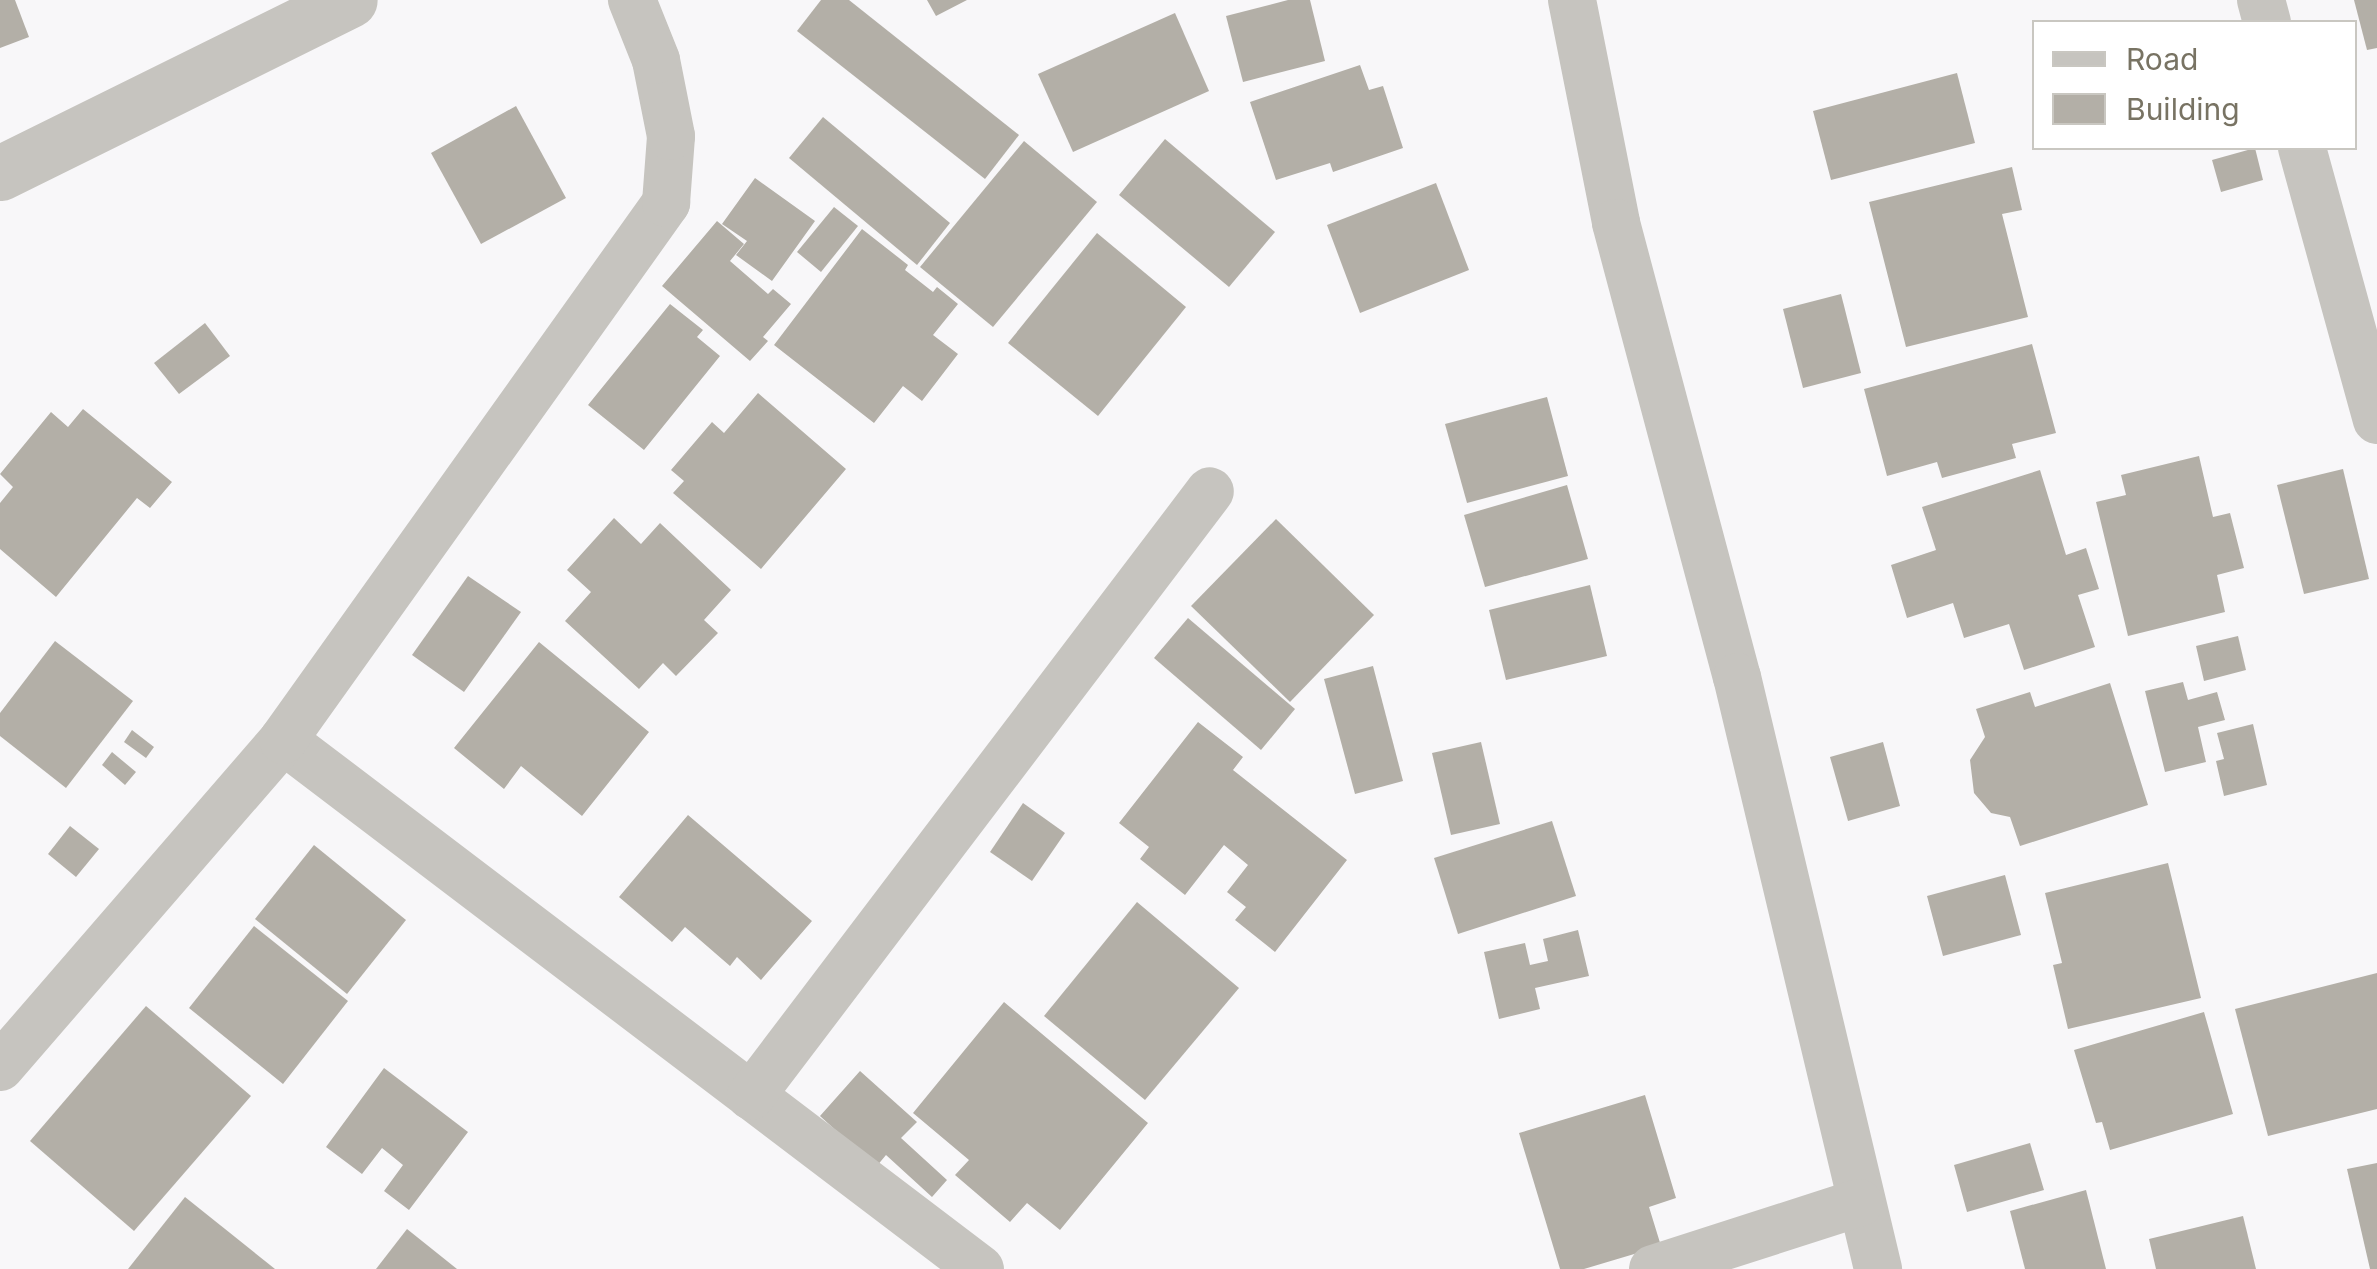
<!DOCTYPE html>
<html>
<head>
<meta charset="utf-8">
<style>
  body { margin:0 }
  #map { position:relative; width:2377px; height:1269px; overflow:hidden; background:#f8f7f9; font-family:Inter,sans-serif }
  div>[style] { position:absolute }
  .building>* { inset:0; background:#b3afa7 }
  .minor>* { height:48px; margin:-24px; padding:0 24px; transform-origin:24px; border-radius:24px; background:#c6c4bf }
  .tertiary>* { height:55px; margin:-27.5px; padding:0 27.5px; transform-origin:27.5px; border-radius:27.5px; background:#c6c4bf }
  span { translate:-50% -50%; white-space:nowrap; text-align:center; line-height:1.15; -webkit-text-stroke:10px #fff; paint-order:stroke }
  .legend { position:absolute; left:2032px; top:20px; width:325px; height:130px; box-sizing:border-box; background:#fff; border:2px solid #c9c7c1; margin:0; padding:12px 18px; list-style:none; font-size:30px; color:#787363 }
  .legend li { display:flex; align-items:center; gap:20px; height:50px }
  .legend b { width:50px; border:2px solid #c9c7c1 }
</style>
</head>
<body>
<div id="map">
  <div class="building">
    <div style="clip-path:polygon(0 0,15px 0,29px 37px,0 48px)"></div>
    <div style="clip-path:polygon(821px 0,849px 0,1019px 135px,985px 179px,797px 31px)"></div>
    <div style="clip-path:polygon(927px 0,967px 0,936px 16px)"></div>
    <div style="clip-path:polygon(1288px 0,1310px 0,1325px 61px,1243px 82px,1226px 16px)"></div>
    <div style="clip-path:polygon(2354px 0,2377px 0,2377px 48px,2367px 50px)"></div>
    <div style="clip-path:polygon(1175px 13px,1209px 91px,1073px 152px,1038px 74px)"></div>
    <div style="clip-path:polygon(1360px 65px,1369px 90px,1383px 86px,1403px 148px,1333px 172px,1330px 163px,1276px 180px,1250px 102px)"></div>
    <div style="clip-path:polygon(1957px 73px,1975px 143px,1831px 180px,1813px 111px)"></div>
    <div style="clip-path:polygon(516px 106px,566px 198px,481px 244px,431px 153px)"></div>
    <div style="clip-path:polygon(823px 117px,950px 223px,917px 265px,789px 158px)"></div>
    <div style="clip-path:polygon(1165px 139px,1275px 232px,1229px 287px,1119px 195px)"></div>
    <div style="clip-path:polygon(1024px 141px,1097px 202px,993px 327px,920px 267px)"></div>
    <div style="clip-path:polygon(2255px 148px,2263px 180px,2221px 192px,2212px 160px)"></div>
    <div style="clip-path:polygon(2012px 167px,2022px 210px,2002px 214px,2028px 317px,1906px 347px,1869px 202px)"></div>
    <div style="clip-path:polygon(755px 178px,815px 221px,772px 281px,736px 255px,747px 241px,722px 224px)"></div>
    <div style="clip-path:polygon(1436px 183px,1469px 270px,1360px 313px,1327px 225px)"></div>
    <div style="clip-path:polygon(834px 207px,858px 226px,821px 272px,797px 252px)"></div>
    <div style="clip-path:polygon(717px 221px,744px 244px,730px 261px,768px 294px,773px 289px,791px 304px,763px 337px,768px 341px,750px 361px,662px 286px)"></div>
    <div style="clip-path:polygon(862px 229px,908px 265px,905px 270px,933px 292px,937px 287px,958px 304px,933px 335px,958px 354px,922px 401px,903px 386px,874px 423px,774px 345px)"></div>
    <div style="clip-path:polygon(1097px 233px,1186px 307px,1098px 416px,1008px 343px)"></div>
    <div style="clip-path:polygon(1841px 294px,1861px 373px,1803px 388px,1783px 309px)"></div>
    <div style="clip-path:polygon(670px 304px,703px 330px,697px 337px,720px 356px,644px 450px,588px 405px)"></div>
    <div style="clip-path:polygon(205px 323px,230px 356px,179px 394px,154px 363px)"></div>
    <div style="clip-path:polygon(2032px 344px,2056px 433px,2012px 444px,2016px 458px,1942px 478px,1937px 462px,1887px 476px,1864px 389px)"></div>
    <div style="clip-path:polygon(758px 393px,846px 469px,761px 569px,673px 493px,684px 481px,671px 470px,712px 422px,724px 433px)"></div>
    <div style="clip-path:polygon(1547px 397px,1568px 476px,1467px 503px,1445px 424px)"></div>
    <div style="clip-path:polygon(83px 409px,172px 482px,150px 508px,137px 498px,56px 597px,0 549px,0 503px,13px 487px,0 474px,51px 412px,68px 427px)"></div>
    <div style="clip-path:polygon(2199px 456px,2213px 517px,2230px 513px,2244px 568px,2217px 575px,2225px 612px,2128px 636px,2096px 502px,2126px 495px,2121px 475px)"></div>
    <div style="clip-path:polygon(2343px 469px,2369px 579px,2304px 594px,2277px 485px)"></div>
    <div style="clip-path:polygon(2040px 470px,2066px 555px,2086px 548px,2099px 589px,2078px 595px,2095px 647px,2024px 670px,2009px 624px,1964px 638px,1953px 603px,1907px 618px,1891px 565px,1936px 550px,1922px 507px)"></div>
    <div style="clip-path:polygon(1567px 485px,1588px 559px,1485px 587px,1464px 515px)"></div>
    <div style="clip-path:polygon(614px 518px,641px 544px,660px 523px,731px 590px,704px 620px,718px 633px,676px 676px,663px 663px,639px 689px,565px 621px,591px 592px,567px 570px)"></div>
    <div style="clip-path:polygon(1276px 519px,1374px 615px,1290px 702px,1191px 606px)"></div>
    <div style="clip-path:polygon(468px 576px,521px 612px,464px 692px,412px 655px)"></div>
    <div style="clip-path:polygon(1590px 585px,1607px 656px,1506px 680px,1489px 610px)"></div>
    <div style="clip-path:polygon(1188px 618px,1295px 709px,1261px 750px,1154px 658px)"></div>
    <div style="clip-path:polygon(2238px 636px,2246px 670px,2204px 681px,2196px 646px)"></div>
    <div style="clip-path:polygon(55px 641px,133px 701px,66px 788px,0 736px,0 713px)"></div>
    <div style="clip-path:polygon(539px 642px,649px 732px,582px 816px,521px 766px,504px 789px,454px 748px)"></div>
    <div style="clip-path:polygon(1373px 666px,1403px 781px,1355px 794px,1324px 679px)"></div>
    <div style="clip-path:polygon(2183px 682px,2188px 700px,2217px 692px,2225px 720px,2198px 727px,2206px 762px,2165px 772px,2145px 691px)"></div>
    <div style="clip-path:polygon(2110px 683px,2148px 805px,2020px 846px,2010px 817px,1991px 813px,1974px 793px,1970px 760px,1985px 737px,1976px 709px,2030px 692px,2035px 707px)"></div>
    <div style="clip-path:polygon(1198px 722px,1243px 757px,1233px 770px,1347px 860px,1275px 952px,1235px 920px,1246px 907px,1227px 892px,1248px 865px,1224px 845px,1185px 895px,1140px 859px,1149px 847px,1119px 823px)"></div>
    <div style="clip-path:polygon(2253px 724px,2267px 785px,2224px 796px,2216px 761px,2224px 759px,2217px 733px)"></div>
    <div style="clip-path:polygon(132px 730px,154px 747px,146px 758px,124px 742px)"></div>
    <div style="clip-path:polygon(1481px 742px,1500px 824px,1451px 835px,1432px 753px)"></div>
    <div style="clip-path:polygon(1883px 742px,1900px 806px,1848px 821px,1830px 757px)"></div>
    <div style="clip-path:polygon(112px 752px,136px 772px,125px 785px,102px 765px)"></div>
    <div style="clip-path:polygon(1023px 803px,1065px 833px,1032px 881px,990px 852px)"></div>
    <div style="clip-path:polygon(688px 815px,812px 921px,761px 980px,737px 957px,730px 966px,685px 927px,672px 942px,619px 897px)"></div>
    <div style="clip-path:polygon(1552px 821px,1576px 896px,1458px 934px,1434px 858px)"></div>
    <div style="clip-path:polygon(70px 826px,99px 849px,76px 877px,48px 854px)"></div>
    <div style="clip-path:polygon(314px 845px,406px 920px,347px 994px,255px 919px)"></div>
    <div style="clip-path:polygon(2168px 863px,2201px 998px,2068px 1029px,2053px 965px,2062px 963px,2045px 893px)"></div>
    <div style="clip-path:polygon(2005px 875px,2021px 935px,1943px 956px,1927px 896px)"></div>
    <div style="clip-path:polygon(1137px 902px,1239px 988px,1145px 1100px,1044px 1016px)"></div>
    <div style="clip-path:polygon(254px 926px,348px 1001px,283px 1084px,189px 1008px)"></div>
    <div style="clip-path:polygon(1578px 930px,1589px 976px,1535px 988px,1540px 1009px,1499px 1019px,1484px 952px,1525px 943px,1530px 965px,1548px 961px,1543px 939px)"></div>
    <div style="clip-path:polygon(2377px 973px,2377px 1109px,2268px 1136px,2235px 1009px)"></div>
    <div style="clip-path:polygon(1004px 1002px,1148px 1123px,1060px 1230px,1027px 1203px,1010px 1222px,955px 1175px,969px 1160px,913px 1113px)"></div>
    <div style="clip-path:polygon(146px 1006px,251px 1096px,134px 1231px,30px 1141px)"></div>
    <div style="clip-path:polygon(2204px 1012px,2233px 1114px,2110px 1150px,2102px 1122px,2096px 1123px,2074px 1050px)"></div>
    <div style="clip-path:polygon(384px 1068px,468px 1132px,409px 1210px,384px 1191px,403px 1165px,382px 1148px,362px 1174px,326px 1147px)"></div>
    <div style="clip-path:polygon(860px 1071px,917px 1122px,901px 1138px,947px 1180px,932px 1197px,886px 1155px,876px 1167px,820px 1116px)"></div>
    <div style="clip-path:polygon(1645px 1095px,1676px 1198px,1649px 1207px,1661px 1246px,1584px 1269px,1560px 1269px,1519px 1133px)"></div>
    <div style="clip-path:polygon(2030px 1143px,2044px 1190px,1967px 1212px,1954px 1165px)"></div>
    <div style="clip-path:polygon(2377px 1163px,2377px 1269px,2370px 1269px,2347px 1169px)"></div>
    <div style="clip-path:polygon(2086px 1190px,2106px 1269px,2025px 1269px,2010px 1211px)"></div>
    <div style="clip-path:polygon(185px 1197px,275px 1269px,128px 1269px)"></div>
    <div style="clip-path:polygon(2243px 1216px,2256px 1269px,2156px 1269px,2149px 1239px)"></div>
    <div style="clip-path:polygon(407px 1229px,457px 1269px,376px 1269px)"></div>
  </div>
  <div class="minor">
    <div style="left:1572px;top:0;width:227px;rotate:78.8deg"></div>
    <div style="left:1616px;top:223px;width:470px;rotate:75.1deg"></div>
    <div style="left:1737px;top:677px;width:609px;rotate:76.6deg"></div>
    <div style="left:2261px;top:0;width:23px;rotate:75deg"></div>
    <div style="left:2302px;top:148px;width:282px;rotate:74.6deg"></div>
    <div style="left:283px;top:740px;width:875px;rotate:37.2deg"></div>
    <div style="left:0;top:1067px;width:432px;rotate:-49.1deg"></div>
    <div style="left:283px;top:740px;width:660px;rotate:-54.5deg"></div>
    <div style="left:666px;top:203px;width:67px;rotate:-85.7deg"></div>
    <div style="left:671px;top:136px;width:77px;rotate:-101.2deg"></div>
    <div style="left:656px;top:60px;width:65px;rotate:-111.8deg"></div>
    <div style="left:751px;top:1096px;width:759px;rotate:-52.81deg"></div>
    <div style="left:1653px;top:1269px;width:216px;rotate:-17.8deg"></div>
  </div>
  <div class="tertiary">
    <div style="left:0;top:173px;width:390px;rotate:-26.3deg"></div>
  </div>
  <ul class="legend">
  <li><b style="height:12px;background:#c6c4bf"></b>Road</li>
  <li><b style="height:28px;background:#b3afa7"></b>Building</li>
  </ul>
</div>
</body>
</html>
